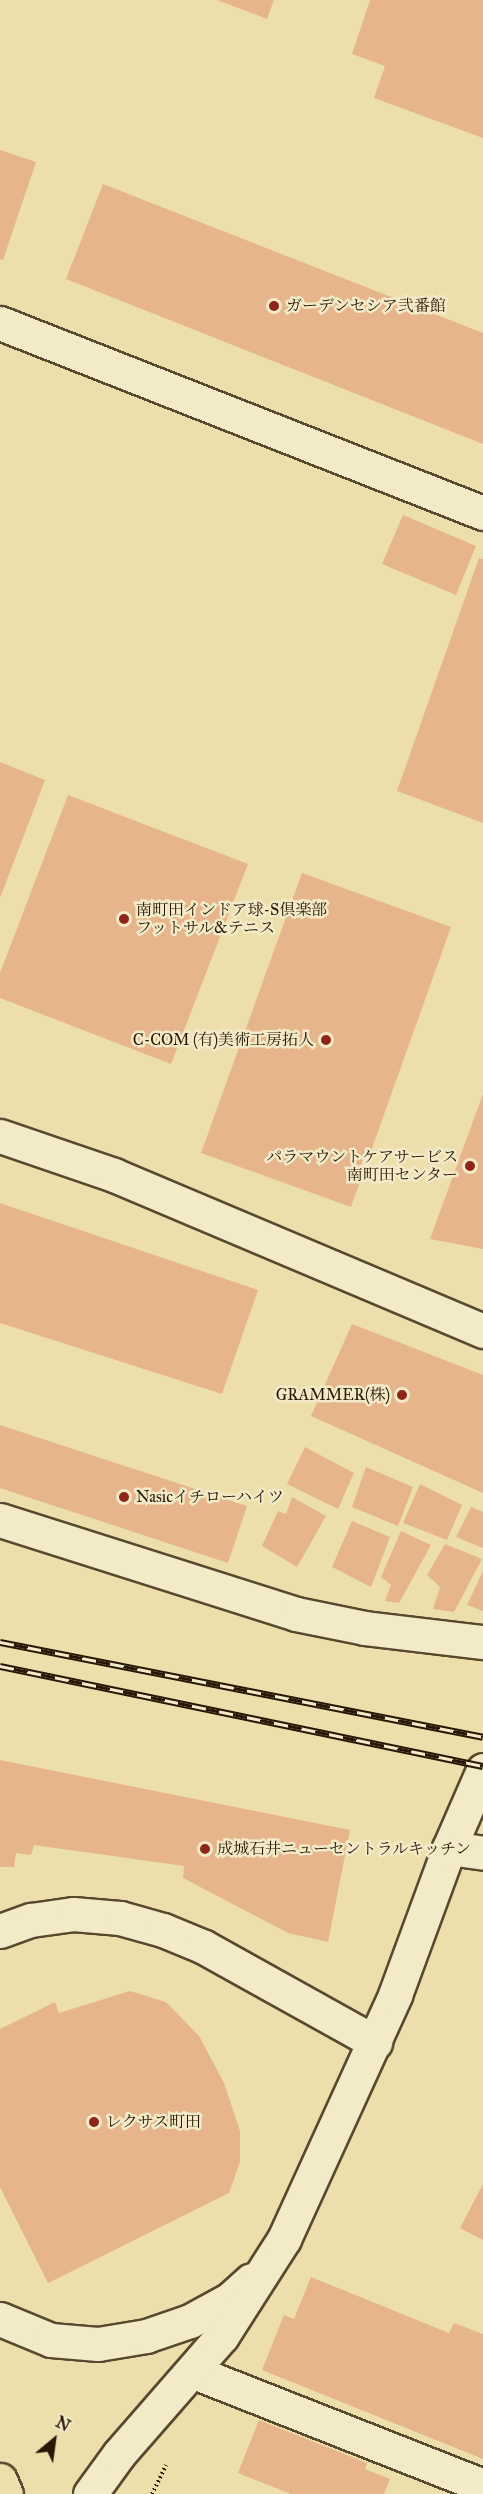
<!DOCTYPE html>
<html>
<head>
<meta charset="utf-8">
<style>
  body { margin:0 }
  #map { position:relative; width:483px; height:2494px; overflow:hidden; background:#eddfab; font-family:"IM FELL Great Primer","Noto Serif JP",serif }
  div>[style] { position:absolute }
  .building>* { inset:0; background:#e6b58b }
  .path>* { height:4px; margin-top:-2px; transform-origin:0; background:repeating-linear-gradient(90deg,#271705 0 1.5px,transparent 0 4.5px) }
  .roads { filter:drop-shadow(2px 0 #58492e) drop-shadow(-2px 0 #58492e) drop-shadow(0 2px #58492e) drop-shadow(0 -2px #58492e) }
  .minor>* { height:33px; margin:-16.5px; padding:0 16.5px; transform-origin:16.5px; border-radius:16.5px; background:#f3eac8 }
  .highway>* { height:33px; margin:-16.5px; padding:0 16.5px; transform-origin:16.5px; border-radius:16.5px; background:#eddfab }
  .rail>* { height:7px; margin-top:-3.5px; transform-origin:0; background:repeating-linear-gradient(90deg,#f3eac8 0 14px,#271705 0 28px); box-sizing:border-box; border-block:2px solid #271705 }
  .dots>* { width:16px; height:16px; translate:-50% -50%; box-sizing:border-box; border:3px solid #f3eac8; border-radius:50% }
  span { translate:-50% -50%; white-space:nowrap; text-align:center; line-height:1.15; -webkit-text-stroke:5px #f3eac8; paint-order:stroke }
  .poi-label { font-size:16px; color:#271705 }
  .left { translate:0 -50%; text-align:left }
  .right { translate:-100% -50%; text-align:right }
  .north { position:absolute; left:24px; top:2410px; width:60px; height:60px; -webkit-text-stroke:4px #f3eac8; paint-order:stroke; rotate:29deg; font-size:16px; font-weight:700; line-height:24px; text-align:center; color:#271705 }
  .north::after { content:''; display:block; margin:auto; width:21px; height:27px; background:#271705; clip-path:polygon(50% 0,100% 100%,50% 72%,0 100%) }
</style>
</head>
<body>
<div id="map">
  <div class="building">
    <div style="clip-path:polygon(217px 0,274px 0,267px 19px)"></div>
    <div style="clip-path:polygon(370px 0,483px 0,483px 138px,374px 98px,385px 66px,352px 54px)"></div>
    <div style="clip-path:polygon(0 150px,36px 162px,3px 260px,0 259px)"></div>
    <div style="clip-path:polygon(103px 184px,483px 333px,483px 444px,66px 279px)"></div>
    <div style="clip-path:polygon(403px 515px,476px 546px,456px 595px,382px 564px)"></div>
    <div style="clip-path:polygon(479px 558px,483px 559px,483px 823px,397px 791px)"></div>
    <div style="clip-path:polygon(0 762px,45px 780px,0 898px)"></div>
    <div style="clip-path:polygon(68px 795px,248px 864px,171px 1064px,0 998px,0 973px)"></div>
    <div style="clip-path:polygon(302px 873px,451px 927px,351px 1207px,201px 1153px)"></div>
    <div style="clip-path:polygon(483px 1094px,483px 1249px,430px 1239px)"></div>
    <div style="clip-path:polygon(0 1203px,258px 1290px,222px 1394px,0 1323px)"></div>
    <div style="clip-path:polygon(352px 1324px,483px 1375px,483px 1493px,311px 1416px)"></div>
    <div style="clip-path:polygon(0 1425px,247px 1506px,228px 1563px,0 1488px)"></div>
    <div style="clip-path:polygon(305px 1447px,354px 1473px,338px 1509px,287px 1484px)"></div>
    <div style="clip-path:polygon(366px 1467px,413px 1487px,398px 1526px,352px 1507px)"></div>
    <div style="clip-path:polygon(420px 1484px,462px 1505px,447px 1540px,403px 1523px)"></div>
    <div style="clip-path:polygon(292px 1497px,326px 1516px,297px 1567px,262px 1546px,278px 1511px,286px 1514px)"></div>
    <div style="clip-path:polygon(471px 1507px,483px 1512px,483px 1548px,456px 1537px)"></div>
    <div style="clip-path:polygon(352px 1521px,390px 1537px,371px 1587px,332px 1567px)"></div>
    <div style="clip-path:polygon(401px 1531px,431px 1545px,399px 1603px,385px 1601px,391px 1585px,381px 1577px)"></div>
    <div style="clip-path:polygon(445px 1544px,482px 1559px,454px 1612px,433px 1609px,440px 1587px,427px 1575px)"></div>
    <div style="clip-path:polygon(483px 1571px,483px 1611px,467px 1605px)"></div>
    <div style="clip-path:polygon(0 1760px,350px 1830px,328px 1942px,288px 1933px,183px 1878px,184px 1866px,34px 1845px,31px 1855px,16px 1853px,14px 1867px,0 1867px)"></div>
    <div style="clip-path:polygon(130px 1991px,166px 2002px,199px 2036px,224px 2083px,240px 2131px,240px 2162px,229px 2193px,48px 2283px,0 2187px,0 2029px,55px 2002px,59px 2013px)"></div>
    <div style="clip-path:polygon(483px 2184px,483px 2240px,460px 2228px)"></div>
    <div style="clip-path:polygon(311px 2277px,449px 2333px,454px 2323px,483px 2334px,483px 2459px,262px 2370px,284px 2315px,294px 2319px)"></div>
    <div style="clip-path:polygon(259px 2420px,367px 2463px,365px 2469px,390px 2479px,384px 2494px,291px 2494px,238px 2473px)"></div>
  </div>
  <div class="path">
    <div style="left:152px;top:2494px;width:32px;rotate:-64deg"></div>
  </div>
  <div class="roads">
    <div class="minor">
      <div style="left:0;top:323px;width:519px;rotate:21.47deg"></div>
      <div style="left:0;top:1136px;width:120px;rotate:18.9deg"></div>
      <div style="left:114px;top:1175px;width:401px;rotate:22.9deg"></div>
      <div style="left:0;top:1520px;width:311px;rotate:17.6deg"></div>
      <div style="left:296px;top:1614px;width:70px;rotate:11.5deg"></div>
      <div style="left:365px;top:1628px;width:119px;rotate:6.8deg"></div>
      <div style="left:449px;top:1848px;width:34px;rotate:8deg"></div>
      <div style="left:0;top:1931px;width:33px;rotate:-20deg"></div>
      <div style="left:31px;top:1920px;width:42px;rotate:-8.1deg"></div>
      <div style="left:73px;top:1914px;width:47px;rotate:4.9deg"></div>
      <div style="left:120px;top:1918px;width:45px;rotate:15.6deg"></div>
      <div style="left:163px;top:1930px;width:44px;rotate:22.5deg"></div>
      <div style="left:204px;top:1947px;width:196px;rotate:29.1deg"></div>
      <div style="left:0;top:2319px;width:55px;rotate:22.4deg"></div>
      <div style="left:51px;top:2340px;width:47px;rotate:4.9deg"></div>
      <div style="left:98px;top:2344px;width:49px;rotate:-9.5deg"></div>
      <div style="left:146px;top:2336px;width:46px;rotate:-18.8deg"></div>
      <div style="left:190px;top:2321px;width:46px;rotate:-28.8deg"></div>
      <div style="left:230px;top:2299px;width:28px;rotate:-42deg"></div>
      <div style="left:194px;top:2372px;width:311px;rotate:21.5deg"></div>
      <div style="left:90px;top:2494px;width:49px;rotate:-54.1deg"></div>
      <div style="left:119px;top:2454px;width:157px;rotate:-48.9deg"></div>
      <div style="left:222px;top:2336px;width:115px;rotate:-57.4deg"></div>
      <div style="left:284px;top:2239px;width:268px;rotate:-65.5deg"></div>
      <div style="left:395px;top:1995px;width:157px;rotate:-69.8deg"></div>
      <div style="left:449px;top:1848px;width:85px;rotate:-66.4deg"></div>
    </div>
    <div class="highway">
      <div style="left:0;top:2480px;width:15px;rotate:67deg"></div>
    </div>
  </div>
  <div class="rail">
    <div style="left:0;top:1642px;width:492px;rotate:11.1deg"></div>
    <div style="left:0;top:1666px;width:493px;rotate:11.7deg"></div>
  </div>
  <div class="dots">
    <div style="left:274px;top:306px;background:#8f2418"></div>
    <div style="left:124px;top:919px;background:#8f2418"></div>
    <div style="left:326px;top:1040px;background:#8f2418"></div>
    <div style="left:470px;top:1166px;background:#8f2418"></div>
    <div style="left:402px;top:1395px;background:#8f2418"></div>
    <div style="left:124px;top:1497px;background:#8f2418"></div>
    <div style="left:205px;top:1849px;background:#8f2418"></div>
    <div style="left:94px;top:2122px;background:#8f2418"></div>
  </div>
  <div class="poi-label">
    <span class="left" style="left:286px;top:306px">ガーデンセシア弐番館</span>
    <span class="left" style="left:136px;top:919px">南町田インドア球-S倶楽部<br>フットサル&amp;テニス</span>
    <span class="right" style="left:314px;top:1040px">C-COM (有)美術工房拓人</span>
    <span class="right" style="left:458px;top:1166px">パラマウントケアサービス<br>南町田センター</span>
    <span class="right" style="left:390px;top:1395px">GRAMMER(株)</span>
    <span class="left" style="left:136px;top:1497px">Nasicイチローハイツ</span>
    <span class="left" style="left:217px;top:1849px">成城石井ニューセントラルキッチン</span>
    <span class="left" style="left:106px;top:2122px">レクサス町田</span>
  </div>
  <div class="north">N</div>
</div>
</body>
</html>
